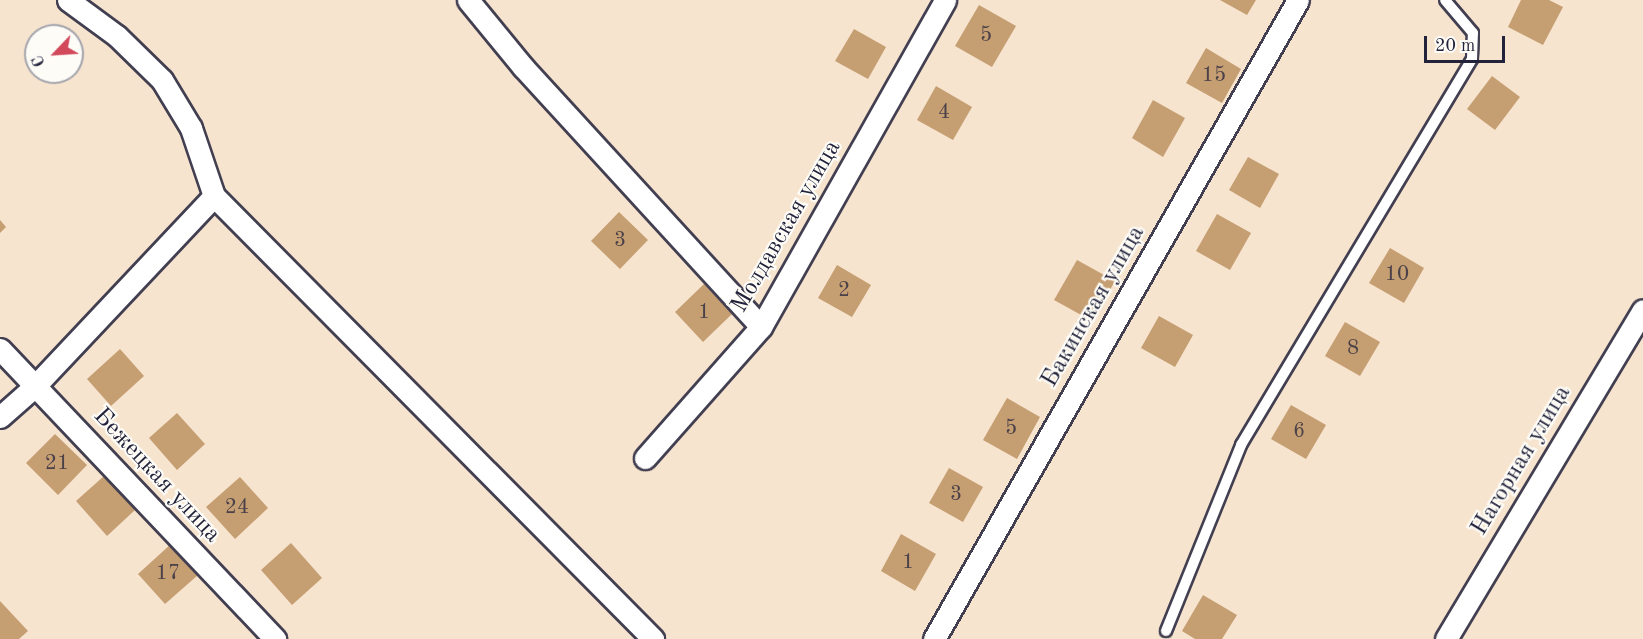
<!DOCTYPE html>
<html>
<head>
<meta charset="utf-8">
<style>
  body { margin:0 }
  #map { position:relative; width:1643px; height:639px; overflow:hidden; background:#f7e4cf; font-family:"Old Standard TT",serif }
  div>[style] { position:absolute }
  .building>* { inset:0; background:#c59e72 }
  .roads { filter:drop-shadow(2px 0 #423f51) drop-shadow(-2px 0 #423f51) drop-shadow(0 2px #423f51) drop-shadow(0 -2px #423f51) }
  .lane>* { height:10px; margin:-5px; padding:0 5px; transform-origin:5px; border-radius:5px; background:#fff }
  .street>* { height:21px; margin:-10.5px; padding:0 10.5px; transform-origin:10.5px; border-radius:10.5px; background:#fff }
  span { translate:-50% -50%; white-space:nowrap; text-align:center; line-height:1.15; -webkit-text-stroke:4.5px #fdfcf7; paint-order:stroke }
  .number-label { font-size:21px; color:#4b4149 }
  .number-label span { -webkit-text-stroke-width:0 }
  .street-label { font-size:24px; color:#22223b }
  .north { position:absolute; left:24px; top:24px; width:60px; height:60px; box-sizing:border-box; background:#fdfcf7; border:2px solid #a5a5ac; border-radius:50%; rotate:245deg; font-size:16px; font-weight:700; line-height:24px; text-align:center; color:#22223b }
  .north::after { content:''; display:block; margin:auto; width:21px; height:27px; background:#d1495b; clip-path:polygon(50% 0,100% 100%,50% 72%,0 100%) }
  .scale { position:absolute; left:1424px; top:36px; width:81px; height:27px; box-sizing:border-box; border:3px solid #22223b; border-top:0; padding-left:8px; font-size:18px; line-height:21px; white-space:nowrap; color:#22223b; -webkit-text-stroke:4px #fdfcf7; paint-order:stroke }
</style>
</head>
<body>
<div id="map">
  <div class="building">
    <div style="clip-path:polygon(1220px 0,1256px 0,1247px 15px)"></div>
    <div style="clip-path:polygon(1521px 0,1549px 0,1563px 7px,1543px 45px,1508px 27px)"></div>
    <div style="clip-path:polygon(979px 5px,1016px 26px,992px 67px,955px 46px)"></div>
    <div style="clip-path:polygon(854px 29px,886px 47px,868px 79px,835px 61px)"></div>
    <div style="clip-path:polygon(1206px 48px,1241px 69px,1222px 103px,1186px 83px)"></div>
    <div style="clip-path:polygon(1492px 76px,1520px 97px,1495px 130px,1467px 109px)"></div>
    <div style="clip-path:polygon(936px 86px,972px 107px,953px 140px,917px 120px)"></div>
    <div style="clip-path:polygon(1153px 100px,1185px 118px,1163px 157px,1132px 138px)"></div>
    <div style="clip-path:polygon(1248px 157px,1279px 174px,1260px 208px,1229px 190px)"></div>
    <div style="clip-path:polygon(619px 212px,648px 240px,620px 269px,591px 241px)"></div>
    <div style="clip-path:polygon(1217px 214px,1251px 233px,1230px 270px,1196px 251px)"></div>
    <div style="clip-path:polygon(0 220px,6px 227px,0 233px)"></div>
    <div style="clip-path:polygon(1390px 248px,1424px 268px,1404px 303px,1369px 283px)"></div>
    <div style="clip-path:polygon(1077px 260px,1115px 281px,1092px 321px,1054px 300px)"></div>
    <div style="clip-path:polygon(837px 265px,871px 285px,852px 317px,818px 298px)"></div>
    <div style="clip-path:polygon(704px 284px,732px 314px,703px 342px,675px 312px)"></div>
    <div style="clip-path:polygon(1159px 316px,1193px 335px,1175px 367px,1141px 348px)"></div>
    <div style="clip-path:polygon(1345px 322px,1380px 342px,1360px 376px,1325px 356px)"></div>
    <div style="clip-path:polygon(120px 349px,144px 376px,111px 406px,87px 379px)"></div>
    <div style="clip-path:polygon(1007px 398px,1040px 417px,1017px 459px,983px 440px)"></div>
    <div style="clip-path:polygon(1291px 405px,1326px 425px,1306px 459px,1271px 439px)"></div>
    <div style="clip-path:polygon(177px 413px,205px 444px,177px 470px,149px 438px)"></div>
    <div style="clip-path:polygon(55px 434px,87px 465px,58px 495px,26px 463px)"></div>
    <div style="clip-path:polygon(949px 468px,983px 487px,963px 522px,929px 503px)"></div>
    <div style="clip-path:polygon(104px 476px,135px 510px,107px 536px,76px 501px)"></div>
    <div style="clip-path:polygon(240px 477px,268px 508px,235px 539px,206px 507px)"></div>
    <div style="clip-path:polygon(901px 534px,936px 554px,915px 591px,881px 571px)"></div>
    <div style="clip-path:polygon(291px 543px,322px 578px,292px 605px,261px 570px)"></div>
    <div style="clip-path:polygon(171px 544px,198px 575px,165px 604px,138px 574px)"></div>
    <div style="clip-path:polygon(1203px 595px,1237px 615px,1222px 639px,1195px 639px,1182px 631px)"></div>
    <div style="clip-path:polygon(0 601px,28px 631px,19px 639px,0 639px)"></div>
  </div>
  <div class="roads">
    <div class="lane">
      <div style="left:1166px;top:631px;width:201px;rotate:-68deg"></div>
      <div style="left:1241px;top:445px;width:450px;rotate:-59.1deg"></div>
      <div style="left:1472px;top:59px;width:26px;rotate:-88deg"></div>
      <div style="left:1473px;top:33px;width:43px;rotate:-130.3deg"></div>
    </div>
    <div class="street">
      <div style="left:68px;top:0;width:61px;rotate:36.3deg"></div>
      <div style="left:117px;top:36px;width:63px;rotate:44.4deg"></div>
      <div style="left:162px;top:80px;width:56px;rotate:58.9deg"></div>
      <div style="left:191px;top:128px;width:72px;rotate:71.3deg"></div>
      <div style="left:214px;top:196px;width:624px;rotate:45.26deg"></div>
      <div style="left:468px;top:0;width:87px;rotate:50.6deg"></div>
      <div style="left:523px;top:67px;width:352px;rotate:47.5deg"></div>
      <div style="left:0;top:349px;width:400px;rotate:46.5deg"></div>
      <div style="left:0;top:417px;width:47px;rotate:-41.5deg"></div>
      <div style="left:35px;top:386px;width:261px;rotate:-46.7deg"></div>
      <div style="left:645px;top:458px;width:175px;rotate:-48.5deg"></div>
      <div style="left:761px;top:327px;width:375px;rotate:-60.6deg"></div>
      <div style="left:934px;top:639px;width:735px;rotate:-60.33deg"></div>
      <div style="left:1446px;top:639px;width:383px;rotate:-59.1deg"></div>
    </div>
  </div>
  <div class="number-label">
    <span style="left:986px;top:36px">5</span>
    <span style="left:1214px;top:76px">15</span>
    <span style="left:944px;top:113px">4</span>
    <span style="left:620px;top:241px">3</span>
    <span style="left:1397px;top:275px">10</span>
    <span style="left:844px;top:291px">2</span>
    <span style="left:704px;top:313px">1</span>
    <span style="left:1353px;top:349px">8</span>
    <span style="left:1011px;top:429px">5</span>
    <span style="left:1299px;top:432px">6</span>
    <span style="left:57px;top:464px">21</span>
    <span style="left:956px;top:495px">3</span>
    <span style="left:237px;top:508px">24</span>
    <span style="left:908px;top:563px">1</span>
    <span style="left:168px;top:574px">17</span>
  </div>
  <div class="street-label">
    <span style="left:787px;top:227px;rotate:-60deg">Молдавская улица</span>
    <span style="left:1094px;top:307px;rotate:-60deg">Бакинская улица</span>
    <span style="left:1522px;top:461px;rotate:-59deg">Нагорная улица</span>
    <span style="left:156px;top:476px;rotate:47deg">Бежецкая улица</span>
  </div>
  <div class="north">С</div>
  <div class="scale">20 m</div>
</div>
</body>
</html>
